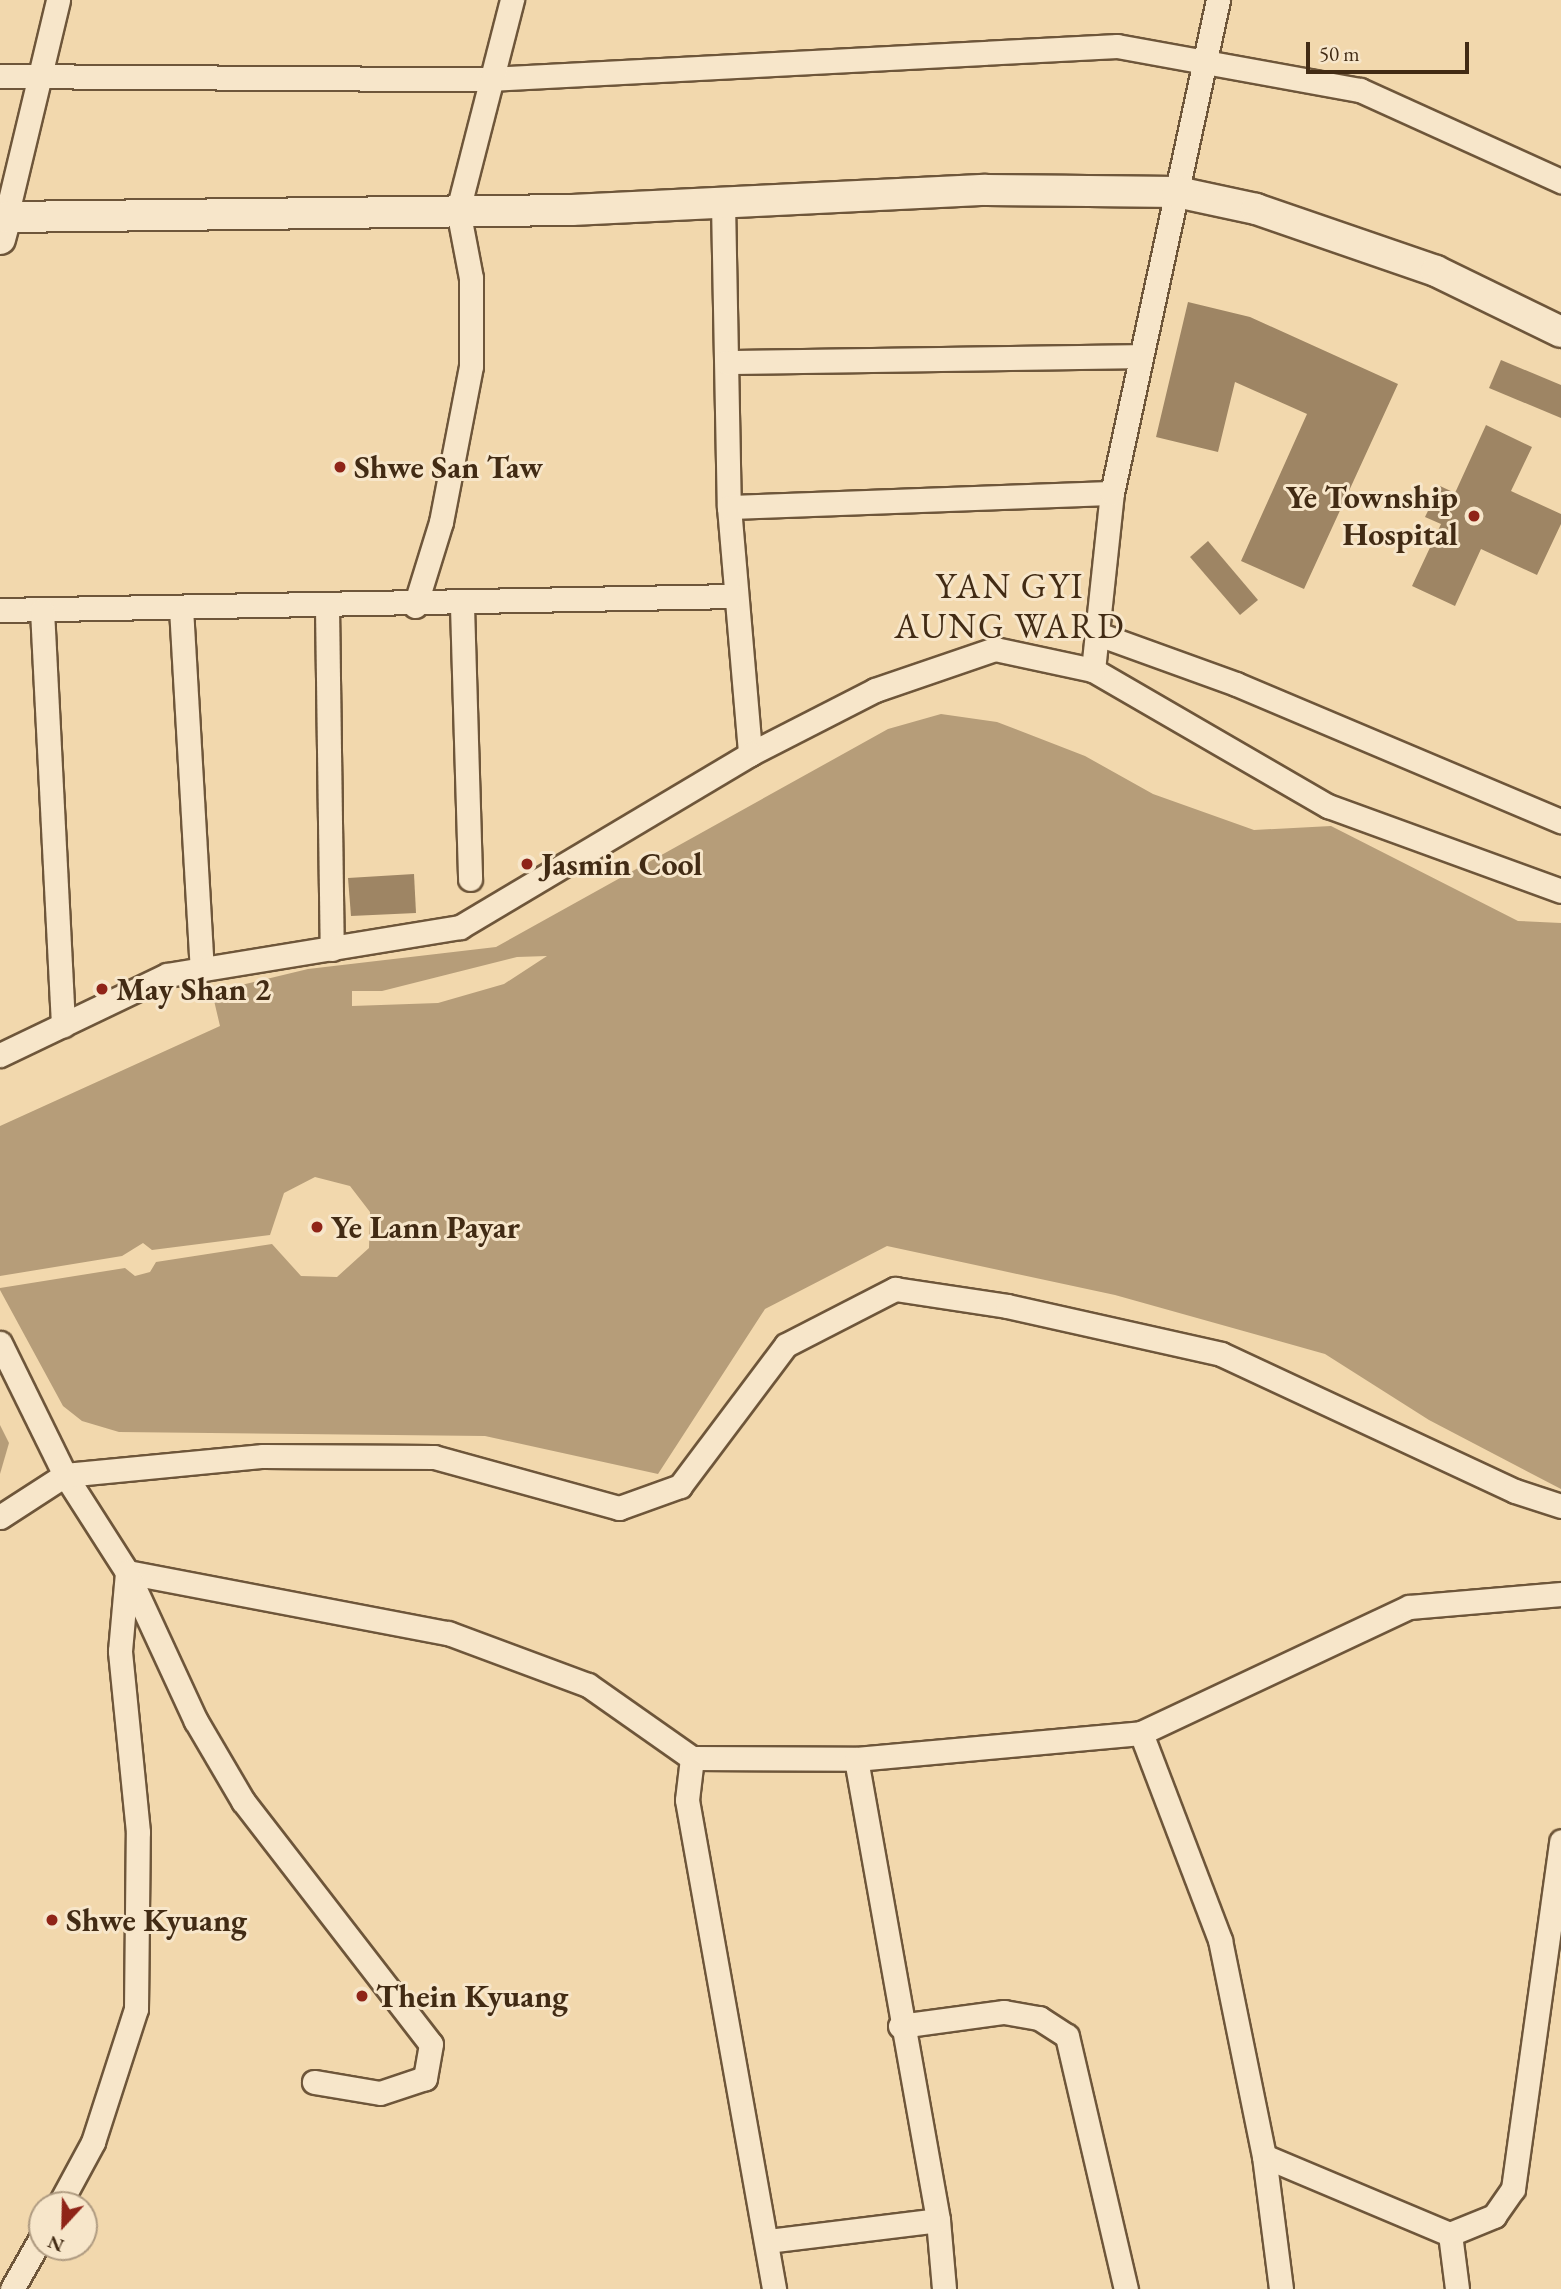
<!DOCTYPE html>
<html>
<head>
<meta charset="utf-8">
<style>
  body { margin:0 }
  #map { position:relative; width:1561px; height:2289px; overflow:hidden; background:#f2d8ad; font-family:"EB Garamond",serif }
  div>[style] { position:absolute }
  .water>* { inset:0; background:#b69d79 }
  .pier>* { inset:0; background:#f2d8ad }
  .building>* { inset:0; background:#9e8564 }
  .roads { filter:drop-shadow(2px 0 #6e563a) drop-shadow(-2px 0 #6e563a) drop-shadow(0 2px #6e563a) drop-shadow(0 -2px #6e563a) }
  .minor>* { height:23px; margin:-11.5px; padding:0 11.5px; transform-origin:11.5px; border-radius:11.5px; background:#f7e6ca }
  .tertiary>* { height:30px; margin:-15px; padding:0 15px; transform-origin:15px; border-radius:15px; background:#f7e6ca }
  .dots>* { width:19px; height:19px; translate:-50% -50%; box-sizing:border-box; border:4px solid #f7e6ca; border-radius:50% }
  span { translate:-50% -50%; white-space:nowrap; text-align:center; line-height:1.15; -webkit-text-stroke:6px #f7e6ca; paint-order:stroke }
  .poi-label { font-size:32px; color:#422b14; font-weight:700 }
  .left { translate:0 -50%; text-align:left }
  .right { translate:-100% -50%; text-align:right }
  .quarter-label { font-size:35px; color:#422b14; letter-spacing:2px }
  .north { position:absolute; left:28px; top:2191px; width:70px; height:70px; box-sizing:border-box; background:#f7e6ca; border:2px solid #af9b81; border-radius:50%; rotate:202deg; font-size:19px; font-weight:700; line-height:28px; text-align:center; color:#422b14 }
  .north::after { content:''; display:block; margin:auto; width:24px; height:32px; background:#8f2418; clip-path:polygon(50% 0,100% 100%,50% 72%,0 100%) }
  .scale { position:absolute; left:1306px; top:42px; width:163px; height:32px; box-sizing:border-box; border:4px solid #422b14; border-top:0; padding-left:9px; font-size:21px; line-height:24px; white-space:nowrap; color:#422b14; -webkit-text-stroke:5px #f7e6ca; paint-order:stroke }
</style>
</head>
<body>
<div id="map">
  <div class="water">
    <div style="clip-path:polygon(evenodd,941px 714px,997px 722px,1085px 756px,1153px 794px,1254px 830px,1331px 826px,1518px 921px,1561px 923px,1561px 1489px,1429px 1420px,1325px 1354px,1115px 1295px,887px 1246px,765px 1309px,658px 1474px,485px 1436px,119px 1432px,82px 1421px,63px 1406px,0 1290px,0 1126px,220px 1026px,212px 992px,308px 969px,496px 947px,888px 729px,941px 714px,547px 956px,504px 984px,438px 1003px,352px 1006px,352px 991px,382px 991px,517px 957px,547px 956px)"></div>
    <div style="clip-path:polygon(0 1425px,9px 1443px,0 1474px)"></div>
  </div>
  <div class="pier">
    <div style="clip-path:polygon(315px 1177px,350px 1186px,370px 1212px,369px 1248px,337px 1277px,301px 1276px,272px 1244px,156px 1262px,150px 1272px,135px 1276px,125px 1268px,0 1288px,0 1276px,122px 1256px,143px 1243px,152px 1250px,270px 1235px,284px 1193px)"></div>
  </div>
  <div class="building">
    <div style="clip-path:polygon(1188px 302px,1250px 317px,1398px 384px,1304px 589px,1241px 561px,1307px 414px,1235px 382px,1218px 452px,1156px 437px)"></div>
    <div style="clip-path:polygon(1501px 360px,1561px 385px,1561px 418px,1489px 388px)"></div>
    <div style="clip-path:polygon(1486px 425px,1532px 447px,1511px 491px,1561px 514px,1561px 524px,1537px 575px,1481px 549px,1455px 606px,1412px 586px,1441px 524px,1425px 517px,1440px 486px,1455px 493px)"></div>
    <div style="clip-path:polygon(1208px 541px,1258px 600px,1240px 615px,1190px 557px)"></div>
    <div style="clip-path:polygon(414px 874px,416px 913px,351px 916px,348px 878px)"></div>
  </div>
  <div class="roads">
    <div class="minor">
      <div style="left:0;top:76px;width:489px;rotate:0.4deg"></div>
      <div style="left:489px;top:79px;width:629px;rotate:-3.01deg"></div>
      <div style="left:1117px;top:46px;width:247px;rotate:10.3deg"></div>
      <div style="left:1360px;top:90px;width:221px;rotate:24.4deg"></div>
      <div style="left:723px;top:203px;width:304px;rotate:88.9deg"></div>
      <div style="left:729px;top:507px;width:248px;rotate:85.1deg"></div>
      <div style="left:750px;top:754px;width:140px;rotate:-27.1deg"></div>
      <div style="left:875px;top:690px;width:127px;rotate:-18.9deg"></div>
      <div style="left:995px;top:649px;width:100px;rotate:12.1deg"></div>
      <div style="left:1093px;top:670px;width:272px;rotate:30.1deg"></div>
      <div style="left:1328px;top:806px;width:248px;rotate:20deg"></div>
      <div style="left:0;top:217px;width:6px"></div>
      <div style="left:6px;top:217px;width:223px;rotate:-76.5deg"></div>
      <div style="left:727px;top:362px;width:410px;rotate:-0.8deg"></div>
      <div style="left:729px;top:507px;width:383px;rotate:-2.1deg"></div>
      <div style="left:415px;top:606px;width:88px;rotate:-72.8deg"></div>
      <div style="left:441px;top:522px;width:159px;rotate:-79.1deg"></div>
      <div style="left:471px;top:366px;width:88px;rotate:-90deg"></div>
      <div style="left:471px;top:278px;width:69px;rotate:-100.8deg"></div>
      <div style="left:458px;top:210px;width:217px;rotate:-75.6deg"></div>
      <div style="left:462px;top:606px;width:273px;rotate:88.3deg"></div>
      <div style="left:327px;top:607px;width:342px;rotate:89.2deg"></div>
      <div style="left:181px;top:608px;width:362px;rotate:86.7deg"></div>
      <div style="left:0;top:610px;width:733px;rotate:-1.09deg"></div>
      <div style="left:42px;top:610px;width:416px;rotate:87.1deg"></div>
      <div style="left:1098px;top:634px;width:147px;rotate:19.9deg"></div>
      <div style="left:1236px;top:684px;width:353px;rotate:22.9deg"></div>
      <div style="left:1093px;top:670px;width:178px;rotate:-83.9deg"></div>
      <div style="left:1112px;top:493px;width:504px;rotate:-77.87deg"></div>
      <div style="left:0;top:1055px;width:185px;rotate:-25.6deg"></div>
      <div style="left:167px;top:975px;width:297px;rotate:-9.3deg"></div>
      <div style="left:460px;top:927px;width:338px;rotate:-30.8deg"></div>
      <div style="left:0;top:1343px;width:147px;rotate:63.8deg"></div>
      <div style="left:65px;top:1475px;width:115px;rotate:57.4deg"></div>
      <div style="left:127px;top:1572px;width:327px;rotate:10.8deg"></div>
      <div style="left:448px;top:1633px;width:149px;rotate:20.4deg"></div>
      <div style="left:588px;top:1685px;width:127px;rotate:35.1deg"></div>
      <div style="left:692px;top:1758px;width:164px;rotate:0.3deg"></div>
      <div style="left:856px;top:1759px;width:286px;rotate:-5.2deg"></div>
      <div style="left:1141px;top:1733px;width:296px;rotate:-25.2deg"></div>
      <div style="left:1409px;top:1607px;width:153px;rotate:-4.9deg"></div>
      <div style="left:0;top:1517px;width:77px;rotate:-32.9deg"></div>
      <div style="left:65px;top:1475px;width:199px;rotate:-5.5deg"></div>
      <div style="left:263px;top:1456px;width:171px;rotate:0.3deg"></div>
      <div style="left:434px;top:1457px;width:192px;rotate:15.4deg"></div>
      <div style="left:619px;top:1508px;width:65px;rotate:-19.8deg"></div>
      <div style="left:680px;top:1486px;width:176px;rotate:-53.1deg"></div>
      <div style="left:786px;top:1345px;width:123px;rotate:-27.2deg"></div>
      <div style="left:895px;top:1289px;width:113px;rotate:8.6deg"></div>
      <div style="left:1007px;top:1306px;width:219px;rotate:12.6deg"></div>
      <div style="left:1221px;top:1354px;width:324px;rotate:25deg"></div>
      <div style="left:1515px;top:1491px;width:48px;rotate:18.1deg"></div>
      <div style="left:127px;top:1572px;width:164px;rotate:65.2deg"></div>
      <div style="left:196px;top:1721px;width:93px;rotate:59.6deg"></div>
      <div style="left:243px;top:1801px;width:307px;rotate:52.3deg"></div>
      <div style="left:431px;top:2044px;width:35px;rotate:100deg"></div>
      <div style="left:425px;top:2078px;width:47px;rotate:161.6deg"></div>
      <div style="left:380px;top:2093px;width:67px;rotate:-170.5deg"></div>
      <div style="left:1141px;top:1733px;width:222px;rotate:69.1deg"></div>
      <div style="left:1220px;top:1940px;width:220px;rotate:78.5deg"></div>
      <div style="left:1264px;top:2156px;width:134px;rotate:82.7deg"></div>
      <div style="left:692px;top:1758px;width:42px;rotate:96.8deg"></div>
      <div style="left:687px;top:1800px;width:497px;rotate:79.9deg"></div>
      <div style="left:856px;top:1759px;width:468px;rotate:79.9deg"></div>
      <div style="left:938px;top:2220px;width:69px;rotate:85deg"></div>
      <div style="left:900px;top:2026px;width:105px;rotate:-7.7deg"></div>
      <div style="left:1004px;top:2012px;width:36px;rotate:10deg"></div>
      <div style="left:1039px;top:2018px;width:33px;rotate:33deg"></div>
      <div style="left:1067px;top:2036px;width:260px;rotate:76.9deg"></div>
      <div style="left:1264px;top:2156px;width:202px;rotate:22.8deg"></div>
      <div style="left:1450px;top:2234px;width:55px;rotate:82.7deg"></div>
      <div style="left:59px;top:2205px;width:72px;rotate:-61.6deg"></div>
      <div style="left:93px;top:2142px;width:140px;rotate:-72.1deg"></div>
      <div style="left:136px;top:2009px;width:177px;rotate:-89.4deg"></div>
      <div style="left:138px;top:1832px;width:182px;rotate:-95.7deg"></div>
      <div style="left:120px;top:1651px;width:79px;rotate:-84.9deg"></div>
      <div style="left:1450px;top:2234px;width:48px;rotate:-22.2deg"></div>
      <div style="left:1494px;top:2216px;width:33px;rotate:-55deg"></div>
      <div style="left:1513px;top:2189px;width:351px;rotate:-82.1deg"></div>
      <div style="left:768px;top:2241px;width:171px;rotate:-7deg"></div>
      <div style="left:12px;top:2289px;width:61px;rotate:-60.5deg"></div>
    </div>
    <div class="tertiary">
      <div style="left:0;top:239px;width:23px;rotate:-75deg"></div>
      <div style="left:6px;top:217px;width:566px;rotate:-0.71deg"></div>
      <div style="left:572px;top:210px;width:414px;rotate:-2.8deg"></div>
      <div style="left:986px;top:190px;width:191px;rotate:0.6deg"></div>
      <div style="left:1177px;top:192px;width:81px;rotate:12.1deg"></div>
      <div style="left:1256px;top:209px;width:190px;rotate:19deg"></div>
      <div style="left:1436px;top:271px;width:139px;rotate:26deg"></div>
    </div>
  </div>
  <div class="dots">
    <div style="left:340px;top:467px;background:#8f2418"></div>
    <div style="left:1474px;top:516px;background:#8f2418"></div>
    <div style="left:527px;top:864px;background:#8f2418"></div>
    <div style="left:102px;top:989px;background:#8f2418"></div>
    <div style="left:317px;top:1227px;background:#8f2418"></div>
    <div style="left:52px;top:1920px;background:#8f2418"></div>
    <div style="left:362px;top:1996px;background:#8f2418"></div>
  </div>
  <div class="poi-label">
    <span class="left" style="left:354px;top:467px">Shwe San Taw</span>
    <span class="right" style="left:1458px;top:516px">Ye Township<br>Hospital</span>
    <span class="left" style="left:541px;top:864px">Jasmin Cool</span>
    <span class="left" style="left:116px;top:989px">May Shan 2</span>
    <span class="left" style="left:331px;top:1227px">Ye Lann Payar</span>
    <span class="left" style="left:66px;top:1920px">Shwe Kyuang</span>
    <span class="left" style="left:376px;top:1996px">Thein Kyuang</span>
  </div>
  <div class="quarter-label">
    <span style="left:1010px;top:606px">YAN GYI<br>AUNG WARD</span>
  </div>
  <div class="north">N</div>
  <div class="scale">50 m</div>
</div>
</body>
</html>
